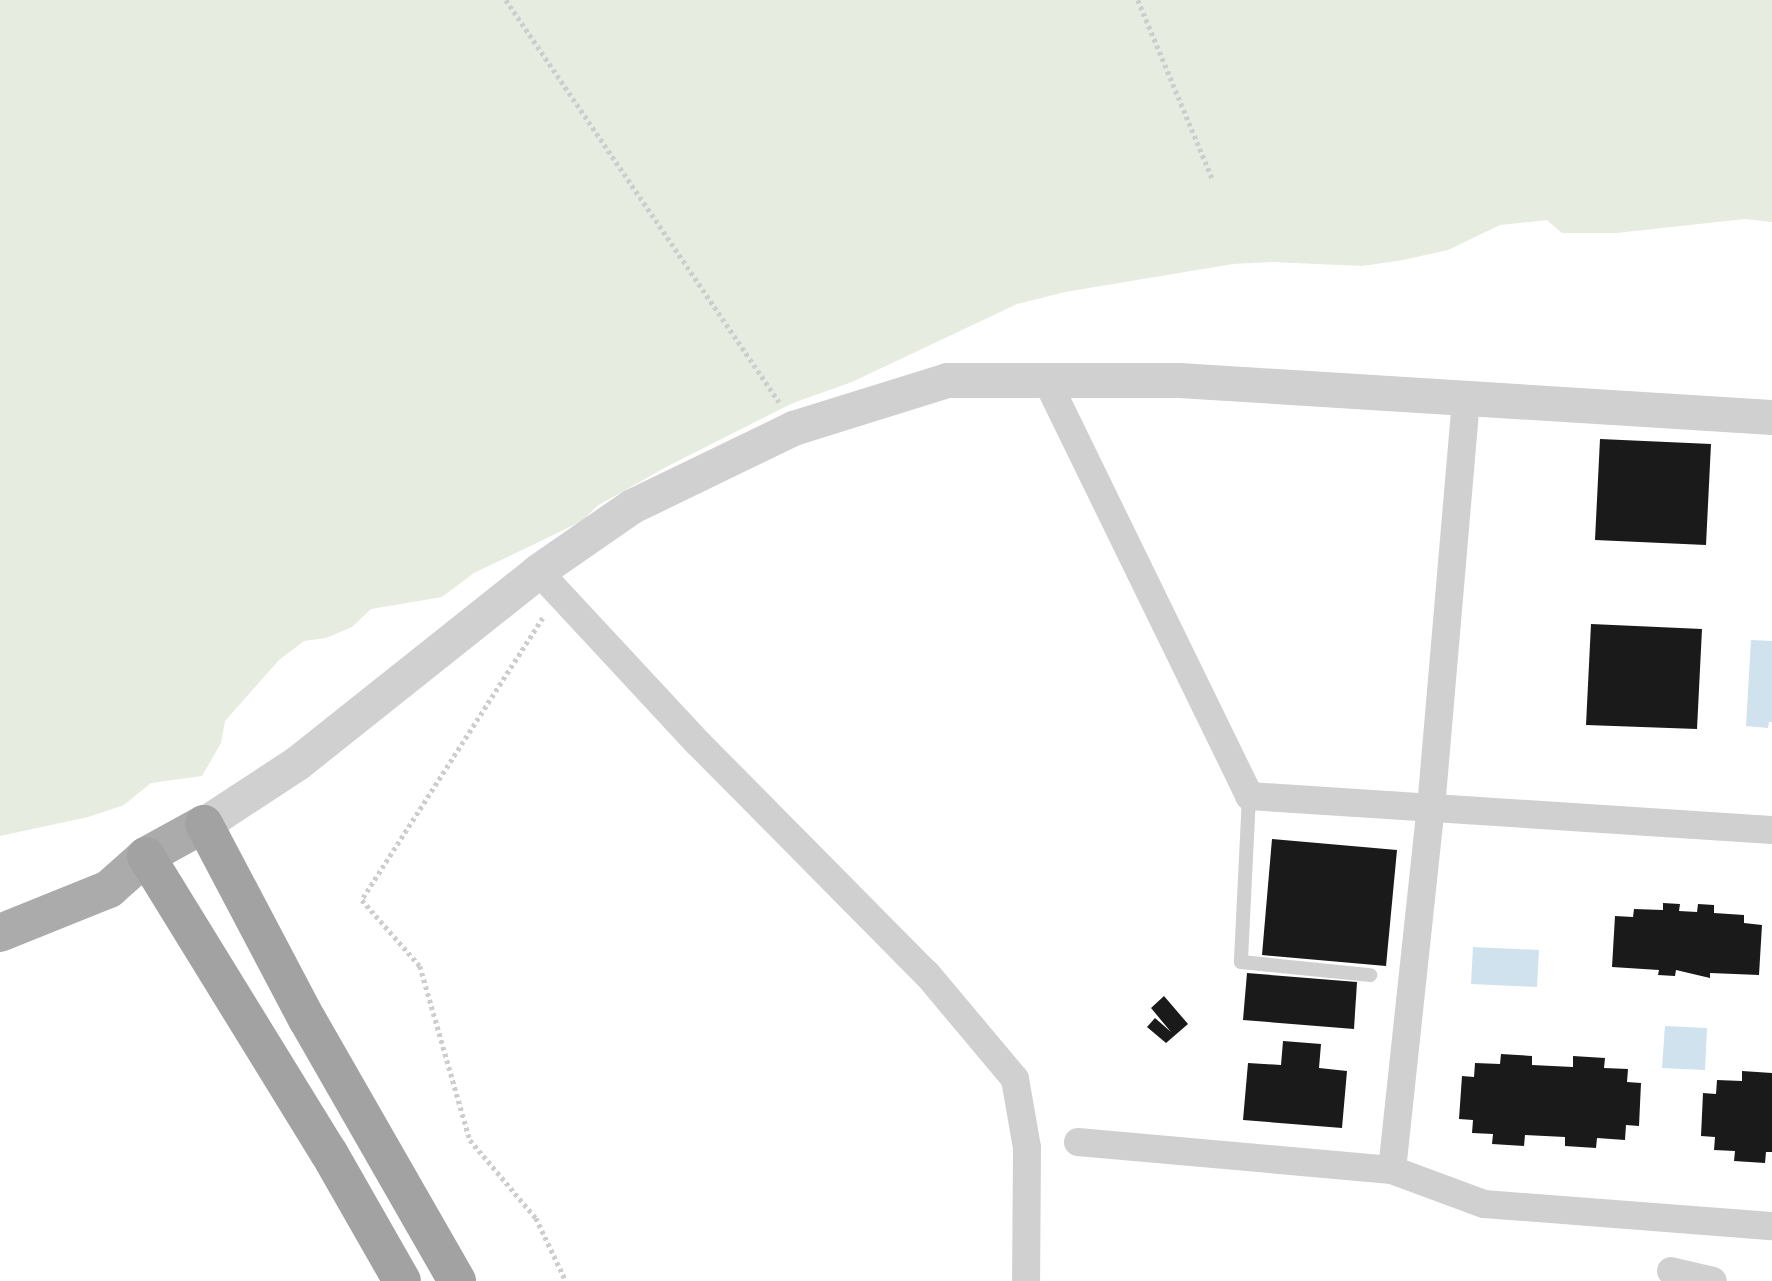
<!DOCTYPE html>
<html>
<head>
<meta charset="utf-8">
<style>
  body { margin:0 }
  #map { position:relative; width:1772px; height:1281px; overflow:hidden; background:#fff; font-family:"Roboto Condensed",sans-serif }
  div>[style] { position:absolute }
  .green>* { inset:0; background:#e6ecdf }
  .water>* { inset:0; background:#cfe2ee }
  .building>* { inset:0; background:#1a1a1a }
  .path>* { height:4.5px; margin-top:-2.25px; transform-origin:0; background:repeating-linear-gradient(90deg,#cdcdcd 0 3.5px,transparent 0 7px) }
  .service>* { height:14px; margin:-7px; padding:0 7px; transform-origin:7px; border-radius:7px; background:#d0d0d0 }
  .minor>* { height:28px; margin:-14px; padding:0 14px; transform-origin:14px; border-radius:14px; background:#d0d0d0 }
  .tertiary>* { height:35px; margin:-17.5px; padding:0 17.5px; transform-origin:17.5px; border-radius:17.5px; background:#d0d0d0 }
  .primary>* { height:38px; margin:-19px; padding:0 19px; transform-origin:19px; border-radius:19px; background:#ababab }
  .trunk>* { height:38px; margin:-19px; padding:0 19px; transform-origin:19px; border-radius:19px; background:#a2a2a2 }
  span { translate:-50% -50%; white-space:nowrap; text-align:center; line-height:1.15; -webkit-text-stroke:7px #fff; paint-order:stroke }
</style>
</head>
<body>
<div id="map">
  <div class="green">
    <div style="clip-path:polygon(0 0,1772px 0,1772px 222px,1745px 219px,1616px 233px,1562px 233px,1547px 220px,1500px 225px,1448px 250px,1403px 260px,1362px 266px,1272px 262px,1233px 264px,1065px 292px,1017px 304px,852px 382px,793px 403px,668px 466px,597px 506px,582px 521px,474px 573px,442px 597px,371px 609px,352px 627px,326px 638px,304px 641px,279px 660px,225px 721px,221px 743px,202px 776px,151px 783px,124px 805px,88px 817px,0 836px)"></div>
  </div>
  <div class="water">
    <div style="clip-path:polygon(1751px 640px,1772px 641px,1772px 722px,1769px 722px,1768px 728px,1746px 726px)"></div>
    <div style="clip-path:polygon(1473px 947px,1539px 950px,1537px 987px,1471px 984px)"></div>
    <div style="clip-path:polygon(1665px 1026px,1707px 1028px,1705px 1070px,1662px 1068px)"></div>
  </div>
  <div class="building">
    <div style="clip-path:polygon(1600px 439px,1711px 444px,1706px 545px,1595px 540px)"></div>
    <div style="clip-path:polygon(1591px 624px,1702px 629px,1697px 729px,1586px 725px)"></div>
    <div style="clip-path:polygon(1272px 839px,1397px 850px,1386px 966px,1262px 955px)"></div>
    <div style="clip-path:polygon(1663px 903px,1680px 904px,1679px 911px,1697px 912px,1698px 904px,1714px 905px,1714px 913px,1744px 915px,1744px 923px,1762px 925px,1759px 975px,1710px 973px,1710px 978px,1676px 970px,1675px 976px,1658px 975px,1659px 970px,1612px 967px,1615px 916px,1633px 917px,1634px 909px,1663px 910px)"></div>
    <div style="clip-path:polygon(1247px 973px,1357px 982px,1354px 1029px,1243px 1020px)"></div>
    <div style="clip-path:polygon(1164px 996px,1188px 1024px,1166px 1043px,1147px 1027px,1155px 1018px,1171px 1032px,1151px 1008px)"></div>
    <div style="clip-path:polygon(1283px 1041px,1321px 1044px,1319px 1068px,1347px 1071px,1342px 1128px,1243px 1120px,1248px 1063px,1281px 1065px)"></div>
    <div style="clip-path:polygon(1501px 1054px,1532px 1056px,1532px 1065px,1573px 1067px,1573px 1056px,1605px 1058px,1604px 1068px,1628px 1069px,1627px 1082px,1641px 1083px,1639px 1126px,1626px 1125px,1625px 1140px,1597px 1138px,1596px 1148px,1565px 1146px,1565px 1137px,1525px 1135px,1524px 1146px,1492px 1144px,1493px 1134px,1472px 1133px,1473px 1120px,1459px 1119px,1462px 1076px,1474px 1077px,1475px 1063px,1500px 1064px)"></div>
    <div style="clip-path:polygon(1742px 1071px,1772px 1073px,1772px 1152px,1766px 1152px,1765px 1163px,1734px 1161px,1735px 1151px,1714px 1150px,1715px 1137px,1701px 1136px,1703px 1093px,1716px 1094px,1717px 1080px,1742px 1081px)"></div>
  </div>
  <div class="path">
    <div style="left:506px;top:0;width:486px;rotate:55.8deg"></div>
    <div style="left:1138px;top:0;width:193px;rotate:67.4deg"></div>
    <div style="left:543px;top:618px;width:335px;rotate:122.7deg"></div>
    <div style="left:362px;top:900px;width:88px;rotate:48.7deg"></div>
    <div style="left:420px;top:966px;width:181px;rotate:74deg"></div>
    <div style="left:470px;top:1140px;width:102px;rotate:49.8deg"></div>
    <div style="left:536px;top:1218px;width:70px;rotate:64.5deg"></div>
  </div>
  <div class="service">
    <div style="left:1249px;top:796px;width:166px;rotate:92.8deg"></div>
    <div style="left:1241px;top:962px;width:130px;rotate:5.8deg"></div>
  </div>
  <div class="minor">
    <div style="left:1047px;top:381px;width:462px;rotate:64deg"></div>
    <div style="left:1249px;top:796px;width:524px;rotate:3.72deg"></div>
    <div style="left:538px;top:571px;width:236px;rotate:47.1deg"></div>
    <div style="left:699px;top:744px;width:324px;rotate:45.3deg"></div>
    <div style="left:927px;top:974px;width:137px;rotate:50deg"></div>
    <div style="left:1015px;top:1079px;width:70px;rotate:80.1deg"></div>
    <div style="left:1027px;top:1148px;width:133px;rotate:90.4deg"></div>
    <div style="left:1078px;top:1142px;width:315px;rotate:5.1deg"></div>
    <div style="left:1392px;top:1170px;width:98px;rotate:20.3deg"></div>
    <div style="left:1484px;top:1204px;width:289px;rotate:4.4deg"></div>
    <div style="left:1392px;top:1170px;width:364px;rotate:-83.9deg"></div>
    <div style="left:1431px;top:808px;width:413px;rotate:-85.1deg"></div>
    <div style="left:1671px;top:1271px;width:43px;rotate:13.4deg"></div>
  </div>
  <div class="tertiary">
    <div style="left:204px;top:824px;width:111px;rotate:-33.3deg"></div>
    <div style="left:297px;top:763px;width:308px;rotate:-38.5deg"></div>
    <div style="left:538px;top:571px;width:114px;rotate:-34.7deg"></div>
    <div style="left:632px;top:506px;width:179px;rotate:-25.8deg"></div>
    <div style="left:793px;top:428px;width:161px;rotate:-17.3deg"></div>
    <div style="left:947px;top:380px;width:232px"></div>
    <div style="left:1179px;top:380px;width:594px;rotate:3.57deg"></div>
  </div>
  <div class="primary">
    <div style="left:0;top:933px;width:118px;rotate:-22deg"></div>
    <div style="left:109px;top:889px;width:50px;rotate:-41.7deg"></div>
    <div style="left:146px;top:856px;width:66px;rotate:-28.9deg"></div>
  </div>
  <div class="trunk">
    <div style="left:204px;top:824px;width:221px;rotate:62.2deg"></div>
    <div style="left:307px;top:1019px;width:302px;rotate:60.2deg"></div>
    <div style="left:146px;top:856px;width:349px;rotate:58.4deg"></div>
    <div style="left:329px;top:1153px;width:147px;rotate:60.3deg"></div>
  </div>
</div>
</body>
</html>
